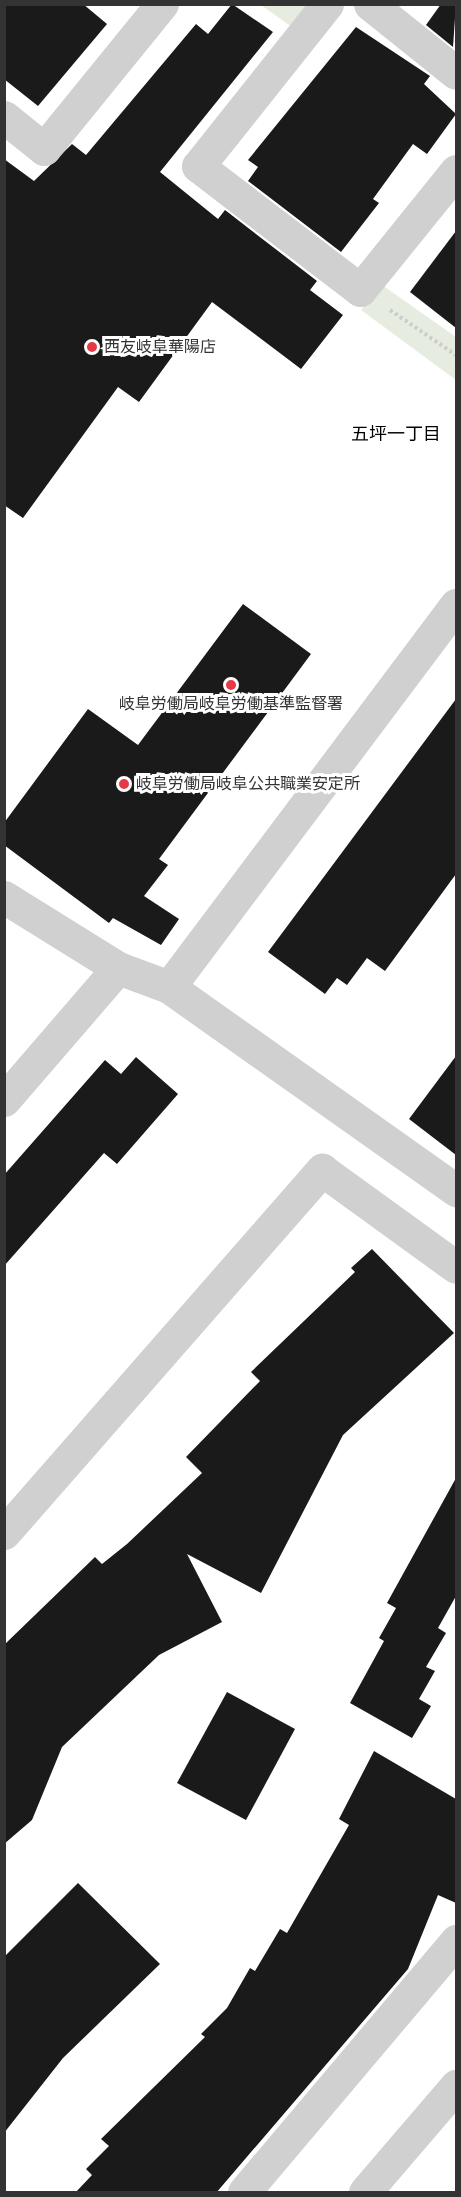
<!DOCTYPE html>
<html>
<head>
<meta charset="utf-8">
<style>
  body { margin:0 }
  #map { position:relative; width:461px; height:2197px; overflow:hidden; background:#fff; font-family:"DM Sans","Noto Sans JP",sans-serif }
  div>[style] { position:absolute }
  .green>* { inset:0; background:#e6ecdf }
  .building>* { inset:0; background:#1a1a1a }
  .path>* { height:4px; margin-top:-2px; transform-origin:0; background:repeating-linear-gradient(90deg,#cdcdcd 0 3px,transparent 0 6px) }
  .minor>* { height:33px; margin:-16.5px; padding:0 16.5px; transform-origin:16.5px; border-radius:16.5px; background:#d0d0d0 }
  .dots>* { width:16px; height:16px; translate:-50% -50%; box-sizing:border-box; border:3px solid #fff; border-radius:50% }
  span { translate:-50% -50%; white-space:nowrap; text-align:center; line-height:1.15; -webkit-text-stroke:6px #fff; paint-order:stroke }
  .poi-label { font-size:16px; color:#333 }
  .left { translate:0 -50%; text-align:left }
  .neighbourhood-label { font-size:18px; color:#000 }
  .frame { position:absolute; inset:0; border:6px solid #333; pointer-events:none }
</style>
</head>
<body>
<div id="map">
  <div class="green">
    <div style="clip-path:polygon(261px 5px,311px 5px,292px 27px)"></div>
    <div style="clip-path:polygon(382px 285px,456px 337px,456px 380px,361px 310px)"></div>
  </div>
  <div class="building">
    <div style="clip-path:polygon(4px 4px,83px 4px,107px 24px,38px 106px,4px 79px)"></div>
    <div style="clip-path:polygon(232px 4px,273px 32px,160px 172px,218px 219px,225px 210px,317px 281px,310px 290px,343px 315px,301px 369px,212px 302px,139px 402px,118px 387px,23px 518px,4px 505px,4px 159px,34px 181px,72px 144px,86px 155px,196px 24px,208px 34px)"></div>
    <div style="clip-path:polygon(441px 4px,456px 4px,453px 47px,426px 25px)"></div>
    <div style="clip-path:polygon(356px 27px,430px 76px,424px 84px,456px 114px,427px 154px,413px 144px,373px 199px,379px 203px,341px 252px,248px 181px,258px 167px,248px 160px)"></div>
    <div style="clip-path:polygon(456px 231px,456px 328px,410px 292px)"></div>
    <div style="clip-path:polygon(243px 604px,311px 654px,159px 859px,168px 865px,144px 896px,179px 919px,161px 945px,113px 918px,109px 923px,4px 845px,4px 823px,88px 709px,138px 745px)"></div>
    <div style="clip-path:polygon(456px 699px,456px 874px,385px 971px,367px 958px,347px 985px,337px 978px,325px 994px,268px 952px)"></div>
    <div style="clip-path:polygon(456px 1056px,456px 1155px,409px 1119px)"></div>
    <div style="clip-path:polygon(136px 1057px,178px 1094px,117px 1164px,104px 1153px,4px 1266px,4px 1175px,105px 1060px,121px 1074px)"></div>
    <div style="clip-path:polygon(372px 1249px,454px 1333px,343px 1435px,261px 1593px,187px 1554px,222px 1622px,159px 1655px,62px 1747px,32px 1820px,4px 1844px,4px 1645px,95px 1557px,102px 1564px,127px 1544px,202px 1473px,186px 1457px,260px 1381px,251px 1372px,355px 1272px,351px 1268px)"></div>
    <div style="clip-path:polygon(456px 1478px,456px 1596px,438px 1628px,446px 1633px,426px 1667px,435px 1671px,419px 1699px,431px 1706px,412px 1738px,350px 1703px,384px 1641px,379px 1638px,396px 1608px,387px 1603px)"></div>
    <div style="clip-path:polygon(227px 1692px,295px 1729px,246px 1820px,177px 1783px)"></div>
    <div style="clip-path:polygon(374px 1751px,456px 1799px,456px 1903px,438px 1895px,408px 1969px,216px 2193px,75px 2193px,92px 2175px,86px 2169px,109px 2146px,101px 2139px,205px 2037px,201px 2034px,227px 2008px,250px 1968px,255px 1971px,280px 1929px,287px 1933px,349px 1825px,339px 1819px)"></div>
    <div style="clip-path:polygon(78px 1883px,160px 1964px,63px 2058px,4px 2133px,4px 1957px)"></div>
  </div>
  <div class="path">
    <div style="left:390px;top:310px;width:80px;rotate:34.3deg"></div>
  </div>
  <div class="minor">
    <div style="left:327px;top:4px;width:207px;rotate:128.5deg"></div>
    <div style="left:198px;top:166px;width:204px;rotate:37.4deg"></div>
    <div style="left:360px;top:290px;width:153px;rotate:-51.1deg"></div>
    <div style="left:370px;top:4px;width:110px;rotate:38.7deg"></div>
    <div style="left:4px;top:117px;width:51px;rotate:38.7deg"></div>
    <div style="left:44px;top:149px;width:187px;rotate:-50.9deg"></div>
    <div style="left:4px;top:897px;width:134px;rotate:31.9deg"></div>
    <div style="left:118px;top:968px;width:54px;rotate:20.4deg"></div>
    <div style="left:169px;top:987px;width:352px;rotate:35.3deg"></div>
    <div style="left:169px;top:987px;width:478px;rotate:-53.1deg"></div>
    <div style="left:4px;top:1100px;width:174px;rotate:-49.2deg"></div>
    <div style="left:4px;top:1533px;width:483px;rotate:-48.8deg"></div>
    <div style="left:322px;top:1170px;width:165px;rotate:35.9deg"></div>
    <div style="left:244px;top:2192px;width:329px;rotate:-49.8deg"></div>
    <div style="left:365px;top:2192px;width:140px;rotate:-49.4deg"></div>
  </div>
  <div class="dots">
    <div style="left:92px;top:347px;background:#e63946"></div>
    <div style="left:231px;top:685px;background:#e63946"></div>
    <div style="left:124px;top:784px;background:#e63946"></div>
  </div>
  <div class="poi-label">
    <span class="left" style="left:104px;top:347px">西友岐阜華陽店</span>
    <span style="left:231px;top:704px">岐阜労働局岐阜労働基準監督署</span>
    <span class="left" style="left:136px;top:784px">岐阜労働局岐阜公共職業安定所</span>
  </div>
  <div class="neighbourhood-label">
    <span style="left:396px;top:434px">五坪一丁目</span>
  </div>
  <div class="frame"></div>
</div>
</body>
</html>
